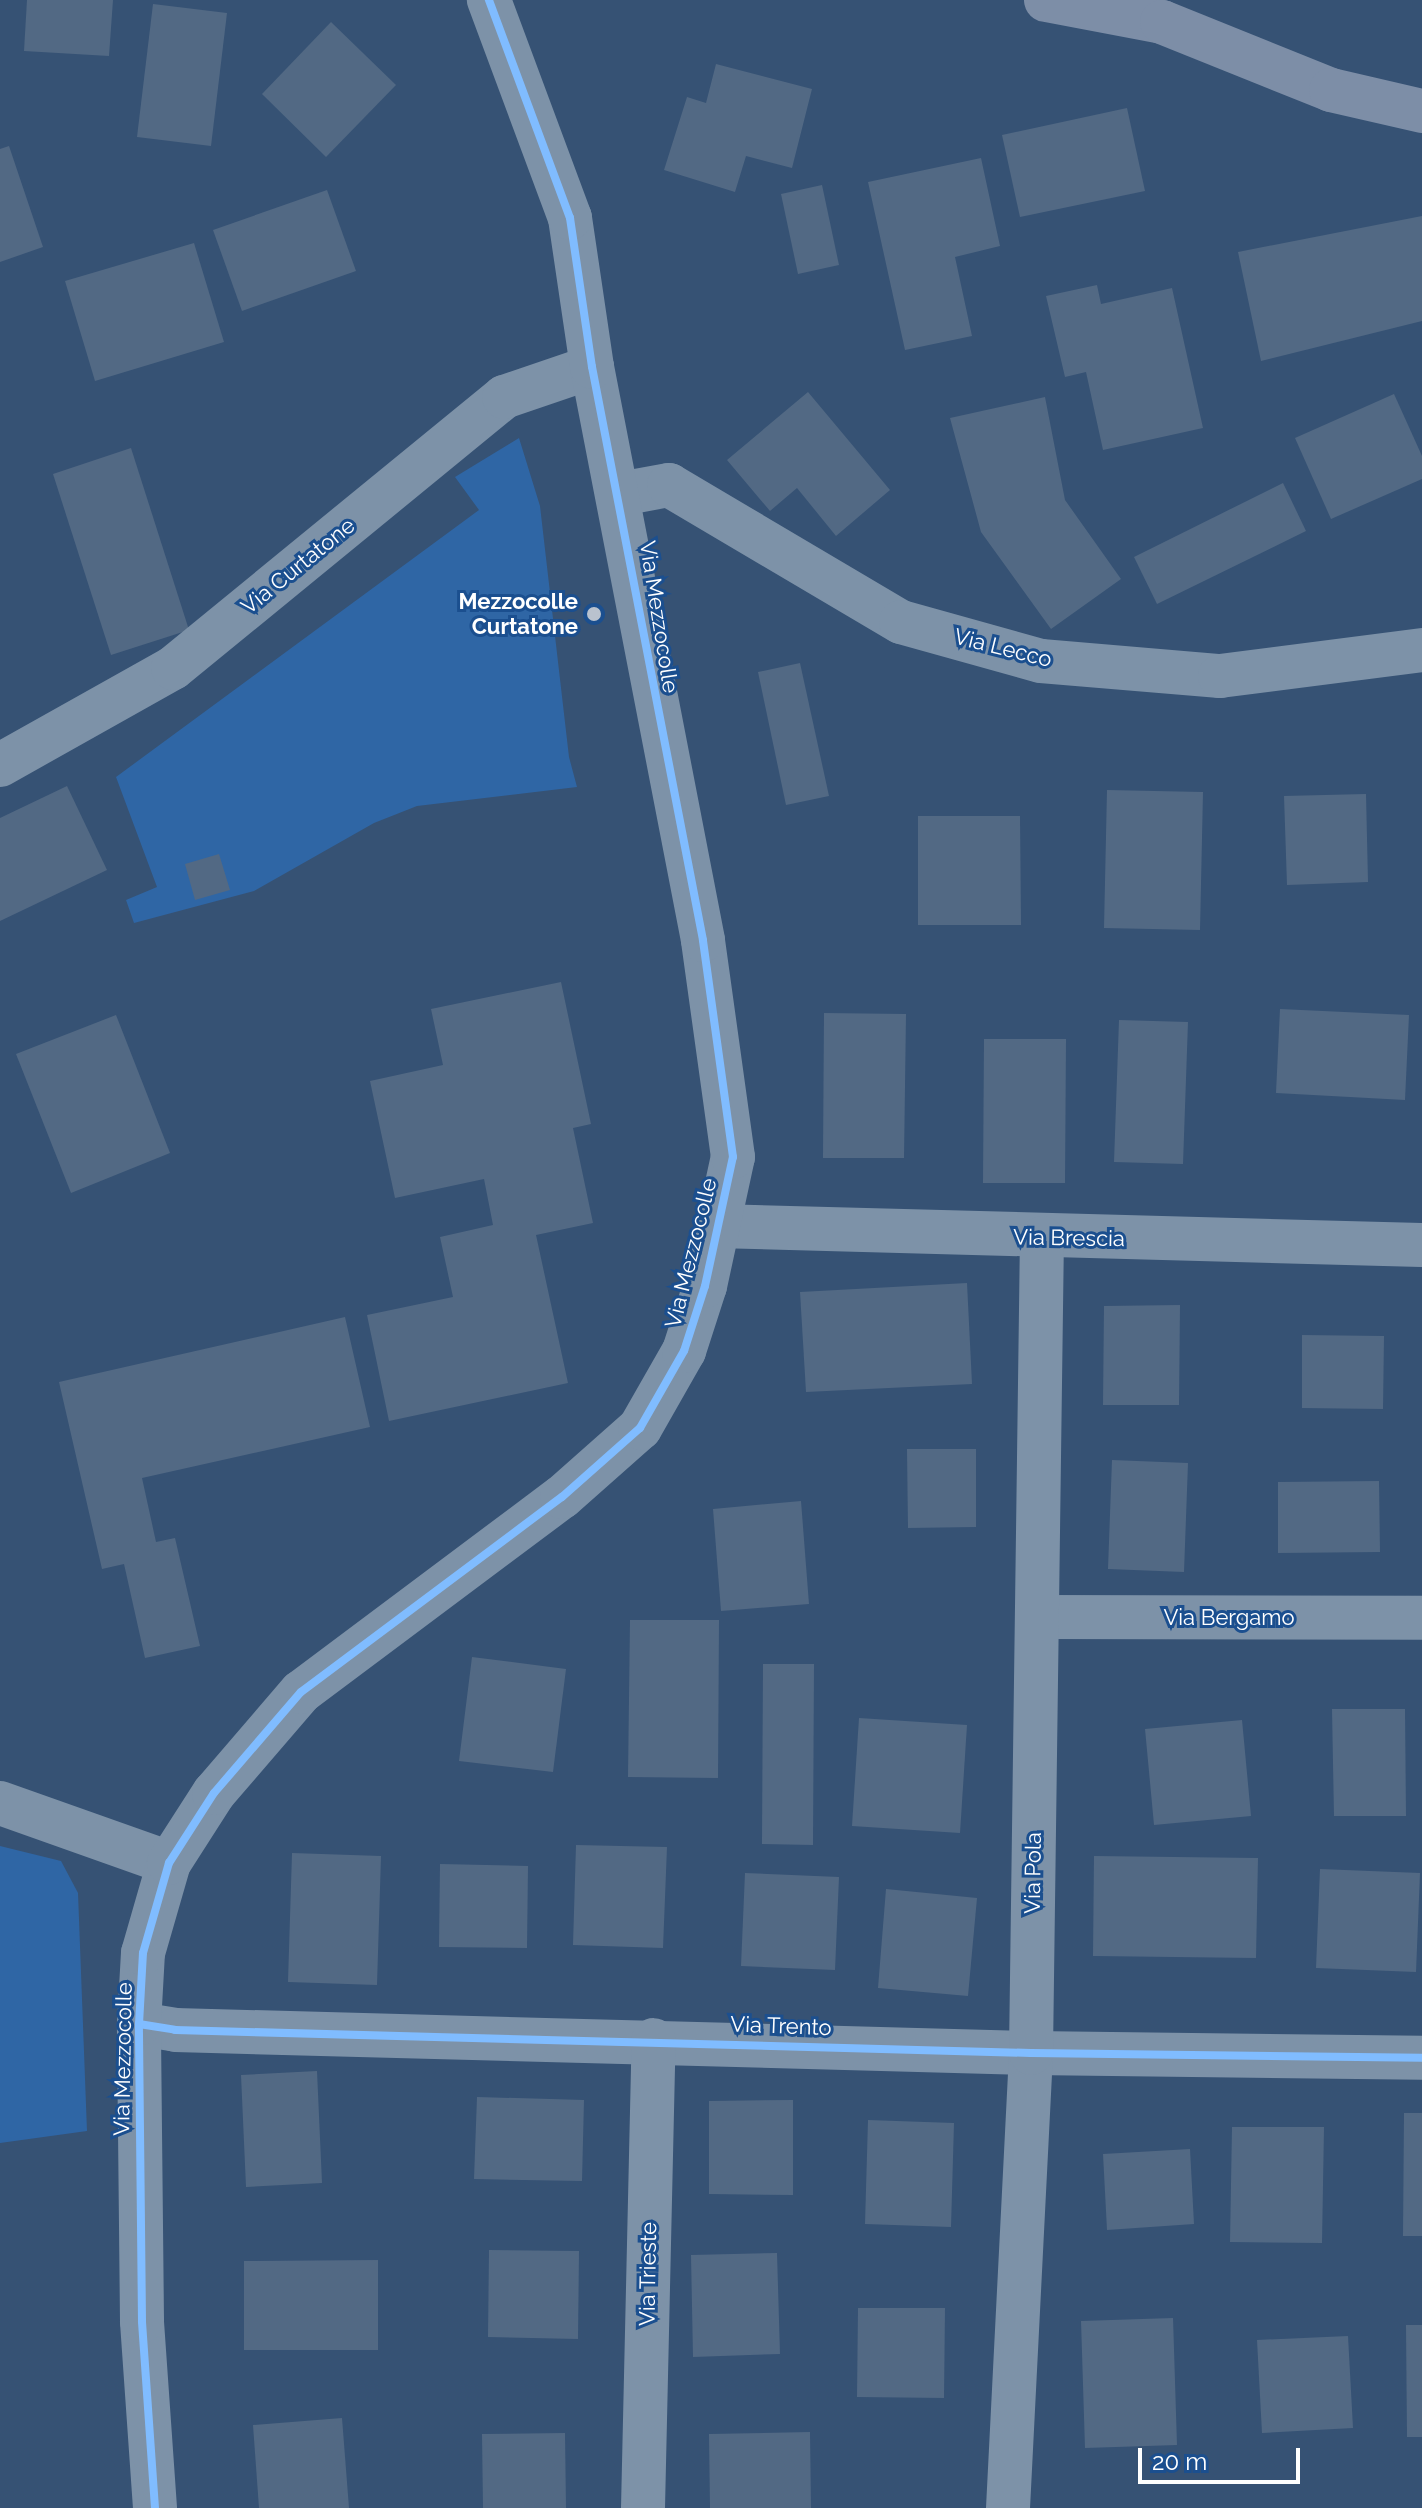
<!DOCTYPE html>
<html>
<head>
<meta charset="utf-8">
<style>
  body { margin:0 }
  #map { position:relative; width:1422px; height:2508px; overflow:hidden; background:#365274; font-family:Raleway,sans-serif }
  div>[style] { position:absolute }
  .green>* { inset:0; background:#2f66a5 }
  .building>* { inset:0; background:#526984 }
  .minor>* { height:44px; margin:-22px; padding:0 22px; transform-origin:22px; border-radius:22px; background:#7d92a8 }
  .major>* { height:44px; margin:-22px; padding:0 22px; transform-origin:22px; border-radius:22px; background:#7d8ea7 }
  .cycleway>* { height:8px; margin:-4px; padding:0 4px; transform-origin:4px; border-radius:4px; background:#80bcff }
  .dots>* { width:22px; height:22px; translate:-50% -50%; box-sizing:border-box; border:4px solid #1b4f8f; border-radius:50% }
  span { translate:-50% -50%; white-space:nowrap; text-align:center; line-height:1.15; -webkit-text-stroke:6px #1b4f8f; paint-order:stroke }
  .street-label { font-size:22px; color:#fff }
  .poi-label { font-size:22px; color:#fff; font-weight:700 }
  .right { translate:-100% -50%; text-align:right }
  .scale { position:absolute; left:1138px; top:2448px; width:162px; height:36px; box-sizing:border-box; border:4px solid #fff; border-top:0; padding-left:10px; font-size:24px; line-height:28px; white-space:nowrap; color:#fff; -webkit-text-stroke:6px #1b4f8f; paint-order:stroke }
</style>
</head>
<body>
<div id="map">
  <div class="green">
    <div style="clip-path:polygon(519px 438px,540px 506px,569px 757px,577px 787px,417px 806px,374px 823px,254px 891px,134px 923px,126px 900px,157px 887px,116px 777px,479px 510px,455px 477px)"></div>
    <div style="clip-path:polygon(0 1846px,61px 1861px,78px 1893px,87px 2131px,0 2143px)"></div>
  </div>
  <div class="building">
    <div style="clip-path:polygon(27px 0,113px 0,109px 56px,24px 51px)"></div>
    <div style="clip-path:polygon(153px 4px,227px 13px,211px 146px,137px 137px)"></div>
    <div style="clip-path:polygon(331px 22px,396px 85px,326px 157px,262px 94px)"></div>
    <div style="clip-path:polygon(716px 64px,812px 89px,792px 168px,746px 156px,735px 192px,664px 170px,687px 97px,706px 103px)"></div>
    <div style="clip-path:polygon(1127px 108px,1145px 191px,1020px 217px,1002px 135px)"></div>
    <div style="clip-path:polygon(9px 146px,43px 247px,0 262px,0 149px)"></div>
    <div style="clip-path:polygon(981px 158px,1000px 246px,955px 257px,972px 336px,905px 350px,868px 182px)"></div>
    <div style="clip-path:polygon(822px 185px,839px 265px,798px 274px,781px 194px)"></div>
    <div style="clip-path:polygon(327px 190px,356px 271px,242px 311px,213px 230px)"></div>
    <div style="clip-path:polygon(1422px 216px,1422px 321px,1261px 361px,1238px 252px)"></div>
    <div style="clip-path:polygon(194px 243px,224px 342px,95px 381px,65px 281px)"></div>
    <div style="clip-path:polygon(1097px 285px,1101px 304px,1172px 288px,1203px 428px,1103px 450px,1086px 372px,1065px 377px,1046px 296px)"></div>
    <div style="clip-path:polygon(808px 392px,890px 490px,836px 536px,797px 488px,770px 511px,727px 460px)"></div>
    <div style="clip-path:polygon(1394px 394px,1422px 456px,1422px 479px,1331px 519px,1295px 438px)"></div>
    <div style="clip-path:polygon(1045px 397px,1065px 500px,1121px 579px,1051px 629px,981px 532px,950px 418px)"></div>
    <div style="clip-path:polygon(131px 448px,189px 630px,111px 655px,53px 474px)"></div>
    <div style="clip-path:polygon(1283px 483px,1306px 531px,1157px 604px,1134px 557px)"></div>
    <div style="clip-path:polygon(800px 663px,829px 796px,786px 805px,758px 672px)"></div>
    <div style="clip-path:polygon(67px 786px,107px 870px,0 921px,0 818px)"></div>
    <div style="clip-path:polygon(1107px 790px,1203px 792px,1200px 930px,1104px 928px)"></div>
    <div style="clip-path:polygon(1366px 794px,1368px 882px,1287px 885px,1284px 796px)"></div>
    <div style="clip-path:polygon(918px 816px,1020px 816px,1021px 925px,918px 925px)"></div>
    <div style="clip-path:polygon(219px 854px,230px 890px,195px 900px,185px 864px)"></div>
    <div style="clip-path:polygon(561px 982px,591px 1124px,573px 1128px,593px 1223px,536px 1235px,568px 1383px,389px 1421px,367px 1315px,453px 1297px,440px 1237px,493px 1225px,484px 1179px,395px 1198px,370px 1081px,443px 1065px,431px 1009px)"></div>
    <div style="clip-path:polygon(1280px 1009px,1409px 1015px,1405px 1100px,1276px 1093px)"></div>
    <div style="clip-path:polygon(824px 1013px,906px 1014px,904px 1158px,823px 1158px)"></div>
    <div style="clip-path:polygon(116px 1015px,170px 1153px,71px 1193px,16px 1054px)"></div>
    <div style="clip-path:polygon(1119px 1020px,1188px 1022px,1183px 1164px,1114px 1162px)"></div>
    <div style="clip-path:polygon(984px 1039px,1066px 1039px,1065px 1183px,983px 1183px)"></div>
    <div style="clip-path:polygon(967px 1283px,972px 1384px,806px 1392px,800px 1292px)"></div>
    <div style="clip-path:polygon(1180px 1305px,1179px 1405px,1103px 1405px,1104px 1306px)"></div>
    <div style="clip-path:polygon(345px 1317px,370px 1427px,142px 1478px,156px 1542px,175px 1538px,200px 1646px,145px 1658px,124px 1564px,102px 1569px,59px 1382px)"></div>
    <div style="clip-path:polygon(1302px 1335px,1384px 1336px,1383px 1409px,1302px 1408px)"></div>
    <div style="clip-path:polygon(907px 1449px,976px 1449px,976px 1527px,908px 1528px)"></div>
    <div style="clip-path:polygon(1112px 1460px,1188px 1463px,1184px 1572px,1108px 1569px)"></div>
    <div style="clip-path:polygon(1379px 1481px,1380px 1552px,1278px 1553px,1278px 1482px)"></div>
    <div style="clip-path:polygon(801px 1501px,809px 1604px,721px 1611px,713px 1509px)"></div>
    <div style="clip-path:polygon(630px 1620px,719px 1620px,718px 1778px,628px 1777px)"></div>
    <div style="clip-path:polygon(472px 1657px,566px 1669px,553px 1772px,459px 1761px)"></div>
    <div style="clip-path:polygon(763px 1664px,814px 1664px,813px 1845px,762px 1844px)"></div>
    <div style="clip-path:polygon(1332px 1709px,1405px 1709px,1406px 1816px,1334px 1816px)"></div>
    <div style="clip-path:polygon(859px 1718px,967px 1725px,960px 1833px,852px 1826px)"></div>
    <div style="clip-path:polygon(1242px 1720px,1251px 1816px,1154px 1825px,1145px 1729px)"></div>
    <div style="clip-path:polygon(576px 1845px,667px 1847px,663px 1948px,573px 1945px)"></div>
    <div style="clip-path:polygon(292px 1853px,381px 1856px,377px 1985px,288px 1982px)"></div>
    <div style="clip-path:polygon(1094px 1856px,1258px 1858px,1256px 1958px,1093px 1956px)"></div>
    <div style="clip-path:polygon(440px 1864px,528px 1866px,527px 1948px,439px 1947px)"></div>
    <div style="clip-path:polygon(1320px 1869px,1420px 1873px,1416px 1972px,1316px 1968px)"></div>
    <div style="clip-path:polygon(745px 1873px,839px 1877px,835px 1970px,741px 1966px)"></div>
    <div style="clip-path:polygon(886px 1889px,977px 1898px,968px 1996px,878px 1988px)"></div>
    <div style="clip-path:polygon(317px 2071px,322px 2183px,246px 2187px,241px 2075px)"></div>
    <div style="clip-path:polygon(477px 2097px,584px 2100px,582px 2181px,474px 2179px)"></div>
    <div style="clip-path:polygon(793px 2100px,793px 2195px,709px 2194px,709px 2101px)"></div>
    <div style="clip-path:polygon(1404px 2113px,1422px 2113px,1422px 2236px,1403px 2236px)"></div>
    <div style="clip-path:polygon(868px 2120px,954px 2123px,951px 2227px,865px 2224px)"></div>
    <div style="clip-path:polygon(1232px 2127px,1324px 2127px,1322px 2243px,1230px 2242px)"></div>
    <div style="clip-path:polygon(1190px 2149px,1194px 2224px,1107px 2230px,1103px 2154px)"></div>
    <div style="clip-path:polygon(489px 2250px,579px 2251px,578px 2339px,488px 2337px)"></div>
    <div style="clip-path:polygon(777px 2253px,780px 2354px,693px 2357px,691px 2255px)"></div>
    <div style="clip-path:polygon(378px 2260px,378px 2350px,244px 2350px,244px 2261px)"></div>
    <div style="clip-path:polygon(858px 2308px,945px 2308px,944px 2398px,857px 2397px)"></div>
    <div style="clip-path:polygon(1173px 2318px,1177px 2445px,1085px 2448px,1081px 2321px)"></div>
    <div style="clip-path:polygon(1406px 2325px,1422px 2325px,1422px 2437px,1407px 2437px)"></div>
    <div style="clip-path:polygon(1348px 2336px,1353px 2428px,1262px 2433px,1257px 2340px)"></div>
    <div style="clip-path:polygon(342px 2418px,349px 2508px,259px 2508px,253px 2425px)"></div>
    <div style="clip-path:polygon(810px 2432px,811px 2508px,710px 2508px,709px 2434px)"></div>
    <div style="clip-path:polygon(565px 2433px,566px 2508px,483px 2508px,482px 2434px)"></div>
  </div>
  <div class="minor">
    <div style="left:620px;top:494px;width:50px;rotate:-10.4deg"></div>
    <div style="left:669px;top:485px;width:269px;rotate:30.6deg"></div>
    <div style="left:901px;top:622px;width:145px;rotate:15.6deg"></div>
    <div style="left:1041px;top:661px;width:180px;rotate:4.8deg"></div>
    <div style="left:1220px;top:676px;width:204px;rotate:-7.3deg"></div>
    <div style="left:0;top:765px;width:198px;rotate:-29.3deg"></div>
    <div style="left:173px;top:668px;width:428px;rotate:-39.3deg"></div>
    <div style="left:504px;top:397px;width:93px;rotate:-18.8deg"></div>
    <div style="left:716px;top:1226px;width:706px;rotate:1.54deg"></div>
    <div style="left:1037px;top:1617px;width:385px;rotate:0.1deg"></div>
    <div style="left:0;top:1803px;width:179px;rotate:19.5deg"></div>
    <div style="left:139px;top:2024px;width:36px;rotate:9deg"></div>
    <div style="left:175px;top:2030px;width:856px;rotate:1.54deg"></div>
    <div style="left:1031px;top:2053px;width:391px;rotate:0.7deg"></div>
    <div style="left:155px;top:2508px;width:187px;rotate:-94deg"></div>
    <div style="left:142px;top:2321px;width:297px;rotate:-90.6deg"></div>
    <div style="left:139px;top:2024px;width:71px;rotate:-86.8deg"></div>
    <div style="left:143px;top:1953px;width:94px;rotate:-73.9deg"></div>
    <div style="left:169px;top:1863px;width:83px;rotate:-57.3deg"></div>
    <div style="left:214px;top:1793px;width:133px;rotate:-49.3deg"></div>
    <div style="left:301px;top:1692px;width:326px;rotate:-36.8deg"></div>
    <div style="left:562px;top:1497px;width:104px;rotate:-41.5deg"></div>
    <div style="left:640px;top:1428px;width:89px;rotate:-60.3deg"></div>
    <div style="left:684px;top:1351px;width:68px;rotate:-72.1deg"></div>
    <div style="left:705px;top:1286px;width:132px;rotate:-77.8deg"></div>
    <div style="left:733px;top:1157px;width:219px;rotate:-97.9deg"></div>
    <div style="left:703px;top:940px;width:584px;rotate:-100.96deg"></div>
    <div style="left:592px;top:367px;width:151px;rotate:-98.4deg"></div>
    <div style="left:570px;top:218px;width:233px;rotate:-110.4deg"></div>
    <div style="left:643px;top:2508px;width:468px;rotate:-88.7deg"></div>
    <div style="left:1008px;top:2508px;width:456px;rotate:-87.1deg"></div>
    <div style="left:1031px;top:2053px;width:815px;rotate:-89.23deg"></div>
  </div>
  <div class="major">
    <div style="left:1046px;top:0;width:118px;rotate:10.7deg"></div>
    <div style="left:1162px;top:22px;width:182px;rotate:21.9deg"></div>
    <div style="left:1331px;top:90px;width:93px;rotate:13deg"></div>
  </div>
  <div class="cycleway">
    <div style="left:139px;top:2024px;width:36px;rotate:9deg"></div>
    <div style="left:175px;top:2030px;width:856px;rotate:1.54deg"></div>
    <div style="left:1031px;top:2053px;width:391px;rotate:0.7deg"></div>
    <div style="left:155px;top:2508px;width:187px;rotate:-94deg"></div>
    <div style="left:142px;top:2321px;width:297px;rotate:-90.6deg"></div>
    <div style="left:139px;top:2024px;width:71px;rotate:-86.8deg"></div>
    <div style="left:143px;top:1953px;width:94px;rotate:-73.9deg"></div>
    <div style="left:169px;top:1863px;width:83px;rotate:-57.3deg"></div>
    <div style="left:214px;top:1793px;width:133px;rotate:-49.3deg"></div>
    <div style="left:301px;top:1692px;width:326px;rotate:-36.8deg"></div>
    <div style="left:562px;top:1497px;width:104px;rotate:-41.5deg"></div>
    <div style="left:640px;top:1428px;width:89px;rotate:-60.3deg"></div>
    <div style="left:684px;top:1351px;width:68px;rotate:-72.1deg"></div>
    <div style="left:705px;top:1286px;width:132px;rotate:-77.8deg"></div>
    <div style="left:733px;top:1157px;width:219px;rotate:-97.9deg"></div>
    <div style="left:703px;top:940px;width:584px;rotate:-100.96deg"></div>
    <div style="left:592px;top:367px;width:151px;rotate:-98.4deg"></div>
    <div style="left:570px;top:218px;width:233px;rotate:-110.4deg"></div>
  </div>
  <div class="dots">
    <div style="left:594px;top:614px;background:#b9c2ce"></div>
  </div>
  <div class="street-label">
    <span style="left:298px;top:566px;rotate:-39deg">Via Curtatone</span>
    <span style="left:659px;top:617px;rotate:81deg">Via Mezzocolle</span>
    <span style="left:1003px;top:648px;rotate:14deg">Via Lecco</span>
    <span style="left:1069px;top:1238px;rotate:1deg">Via Brescia</span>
    <span style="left:691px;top:1253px;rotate:-76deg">Via Mezzocolle</span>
    <span style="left:1229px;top:1618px">Via Bergamo</span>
    <span style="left:1033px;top:1873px;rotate:-89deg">Via Pola</span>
    <span style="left:781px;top:2026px;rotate:2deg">Via Trento</span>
    <span style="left:123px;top:2059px;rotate:-89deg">Via Mezzocolle</span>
    <span style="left:648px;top:2274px;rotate:-89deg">Via Trieste</span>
  </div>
  <div class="poi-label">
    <span class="right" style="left:578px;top:614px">Mezzocolle<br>Curtatone</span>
  </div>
  <div class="scale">20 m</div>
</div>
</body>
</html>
